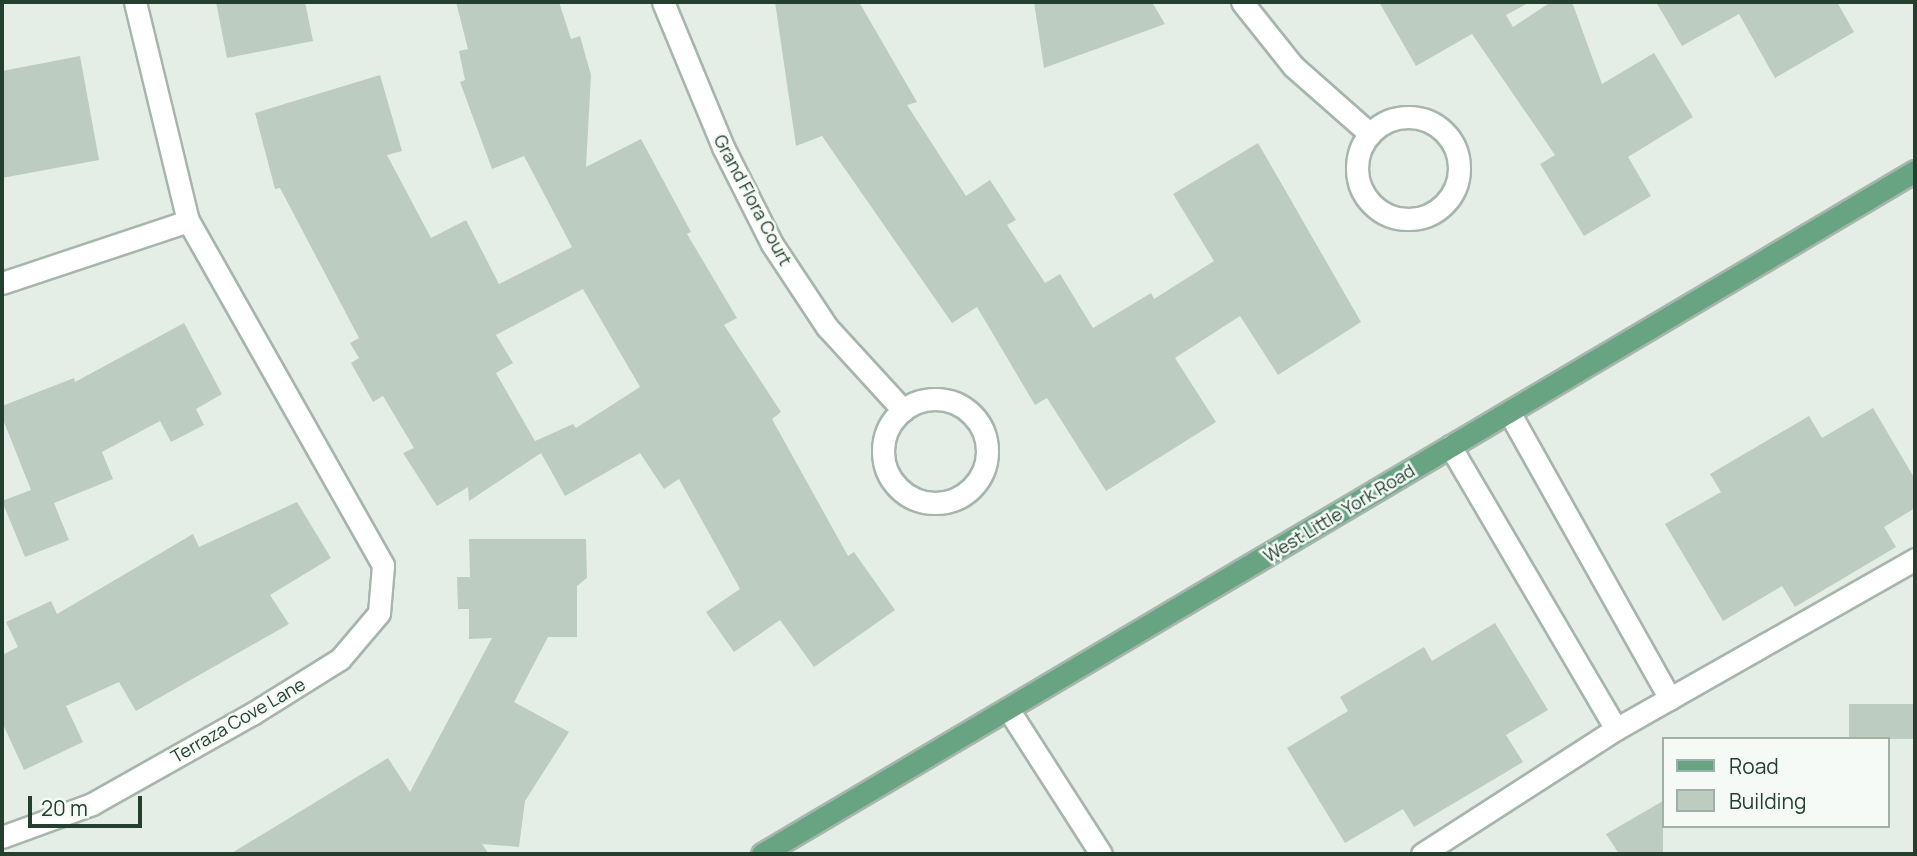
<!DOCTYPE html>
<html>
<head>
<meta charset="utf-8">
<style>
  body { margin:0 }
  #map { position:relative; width:1917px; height:856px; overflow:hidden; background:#e4eee7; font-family:Manrope,sans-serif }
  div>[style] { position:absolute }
  .building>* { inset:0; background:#bcccc1 }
  .roads { filter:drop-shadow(2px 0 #a6b6ac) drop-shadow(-2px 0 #a6b6ac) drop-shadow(0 2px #a6b6ac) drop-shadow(0 -2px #a6b6ac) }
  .minor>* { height:21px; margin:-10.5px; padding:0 10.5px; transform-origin:10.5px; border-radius:10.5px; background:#fff }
  .minor>.ring { margin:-10.5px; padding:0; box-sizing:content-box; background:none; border:21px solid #fff; border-radius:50% }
  .major>* { height:21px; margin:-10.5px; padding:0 10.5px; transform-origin:10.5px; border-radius:10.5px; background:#68a482 }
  span { translate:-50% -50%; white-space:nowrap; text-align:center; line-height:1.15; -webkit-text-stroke:5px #f5faf6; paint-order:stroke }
  .street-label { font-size:18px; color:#23402f }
  .frame { position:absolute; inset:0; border:4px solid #23402f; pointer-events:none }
  .legend { position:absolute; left:1662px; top:737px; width:228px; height:91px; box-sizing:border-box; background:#f5faf6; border:2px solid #a1b0a6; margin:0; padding:9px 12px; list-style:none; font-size:21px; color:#23402f }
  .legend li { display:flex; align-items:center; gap:14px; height:35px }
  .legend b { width:35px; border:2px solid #a1b0a6 }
  .scale { position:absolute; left:28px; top:796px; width:114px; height:32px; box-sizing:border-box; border:4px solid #23402f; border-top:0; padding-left:9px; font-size:21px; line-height:24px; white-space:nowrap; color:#23402f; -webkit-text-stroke:5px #f5faf6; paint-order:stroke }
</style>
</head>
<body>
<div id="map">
  <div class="building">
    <div style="clip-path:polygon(216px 2px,305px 2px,313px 41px,227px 58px)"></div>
    <div style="clip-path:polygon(evenodd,456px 2px,559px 2px,571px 39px,580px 36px,591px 75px,586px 167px,641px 139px,691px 232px,687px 234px,737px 318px,724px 325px,781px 412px,772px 419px,848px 556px,854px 552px,895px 610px,814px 667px,780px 620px,734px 652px,706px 612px,740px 589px,679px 479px,664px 489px,640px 453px,565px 496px,541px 453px,469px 501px,468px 487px,437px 506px,403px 453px,414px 448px,383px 396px,373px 402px,351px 363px,359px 358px,350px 343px,359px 338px,280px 188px,275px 189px,255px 113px,380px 75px,402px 151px,387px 155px,431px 238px,466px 220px,499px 284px,572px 247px,524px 156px,492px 169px,460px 82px,465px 80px,459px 51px,468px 49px,456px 2px,583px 289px,640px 387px,576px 428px,573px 424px,535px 441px,496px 373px,513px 363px,496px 335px,583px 289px)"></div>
    <div style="clip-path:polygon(775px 2px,859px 2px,917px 102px,907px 105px,966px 196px,990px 180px,1016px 220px,1007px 225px,1045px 283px,1060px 274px,1093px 328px,1151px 293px,1154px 299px,1214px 261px,1173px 194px,1258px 143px,1361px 322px,1278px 375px,1240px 316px,1175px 358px,1216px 422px,1106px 491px,1047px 398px,1035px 405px,977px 307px,952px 323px,822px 136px,796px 146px)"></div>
    <div style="clip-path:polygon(1034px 2px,1152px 2px,1165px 24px,1044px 68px)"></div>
    <div style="clip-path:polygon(1379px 2px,1530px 2px,1506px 15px,1513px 27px,1551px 2px,1572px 2px,1602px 84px,1654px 53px,1693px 117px,1628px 157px,1651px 196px,1584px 236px,1540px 164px,1555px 155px,1472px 34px,1416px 66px)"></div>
    <div style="clip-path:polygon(1656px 2px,1837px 2px,1854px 32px,1775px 78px,1739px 14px,1682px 46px)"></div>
    <div style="clip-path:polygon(80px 56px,99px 160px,2px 178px,2px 71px)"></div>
    <div style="clip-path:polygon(184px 323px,222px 394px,196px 409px,204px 425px,171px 442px,160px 421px,102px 452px,113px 479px,54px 503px,69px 540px,25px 557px,2px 501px,31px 490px,2px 417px,2px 406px,74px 378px,75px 382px)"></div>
    <div style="clip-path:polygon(1873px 408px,1915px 479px,1915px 508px,1884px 527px,1896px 547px,1795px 607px,1782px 586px,1723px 621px,1665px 524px,1721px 492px,1710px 474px,1809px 416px,1822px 438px)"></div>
    <div style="clip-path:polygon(297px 502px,331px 558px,270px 595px,289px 624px,136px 711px,119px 682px,66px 706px,83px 742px,24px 770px,2px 722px,2px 655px,18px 647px,6px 622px,51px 601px,57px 614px,193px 534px,199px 547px)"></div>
    <div style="clip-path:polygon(469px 539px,586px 539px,587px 578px,577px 586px,577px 637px,548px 637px,514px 702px,569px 732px,525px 801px,519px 847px,482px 844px,489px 854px,230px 854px,388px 758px,410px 792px,492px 638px,469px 639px,469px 609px,458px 609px,457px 577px,470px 577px)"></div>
    <div style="clip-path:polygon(1495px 623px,1548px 710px,1506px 735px,1523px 762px,1414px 827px,1403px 809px,1345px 843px,1287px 748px,1348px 711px,1340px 697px,1424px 647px,1432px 661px)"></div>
    <div style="clip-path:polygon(1849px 704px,1915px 704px,1915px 739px,1849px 739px)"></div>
    <div style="clip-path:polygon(1663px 801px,1663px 854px,1619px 854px,1606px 834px)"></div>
  </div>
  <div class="roads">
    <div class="minor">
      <div style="left:663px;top:2px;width:157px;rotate:67.5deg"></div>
      <div style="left:723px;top:147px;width:109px;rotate:63.2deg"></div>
      <div style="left:772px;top:244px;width:100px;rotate:56.5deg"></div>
      <div style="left:827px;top:327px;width:113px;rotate:47.5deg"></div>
      <div style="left:1242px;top:2px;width:82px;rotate:51.4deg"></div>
      <div style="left:1293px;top:66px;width:103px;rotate:41.4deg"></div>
      <div class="ring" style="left:1357px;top:117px;width:81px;height:81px"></div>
      <div style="left:2px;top:283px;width:196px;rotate:-18.4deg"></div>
      <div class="ring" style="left:883px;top:399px;width:83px;height:83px"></div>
      <div style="left:1509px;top:412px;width:329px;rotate:60.7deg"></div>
      <div style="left:1450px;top:446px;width:328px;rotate:59.6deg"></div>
      <div style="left:1008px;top:709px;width:172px;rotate:57.3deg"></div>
      <div style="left:2px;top:837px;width:96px;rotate:-20.1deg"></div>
      <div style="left:92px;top:804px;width:184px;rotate:-29.4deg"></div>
      <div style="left:252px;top:714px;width:104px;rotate:-32deg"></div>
      <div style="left:340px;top:659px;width:60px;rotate:-49.7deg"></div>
      <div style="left:379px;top:613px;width:48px;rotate:-85.2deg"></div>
      <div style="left:383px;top:565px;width:395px;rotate:-119.5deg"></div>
      <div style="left:188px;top:221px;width:225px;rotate:-103.6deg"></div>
      <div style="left:1422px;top:854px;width:231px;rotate:-32.8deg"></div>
      <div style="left:1616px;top:729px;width:344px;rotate:-29.6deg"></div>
    </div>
    <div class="major">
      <div style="left:762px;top:854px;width:1340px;rotate:-30.64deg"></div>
    </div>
  </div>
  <div class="street-label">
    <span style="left:753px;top:200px;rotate:62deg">Grand Flora Court</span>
    <span style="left:1339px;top:513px;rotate:-31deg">West Little York Road</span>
    <span style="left:238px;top:720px;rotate:-30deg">Terraza Cove Lane</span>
  </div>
  <div class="frame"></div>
  <ul class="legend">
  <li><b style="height:9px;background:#68a482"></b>Road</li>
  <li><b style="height:19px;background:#bcccc1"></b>Building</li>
  </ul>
  <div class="scale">20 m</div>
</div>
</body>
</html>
